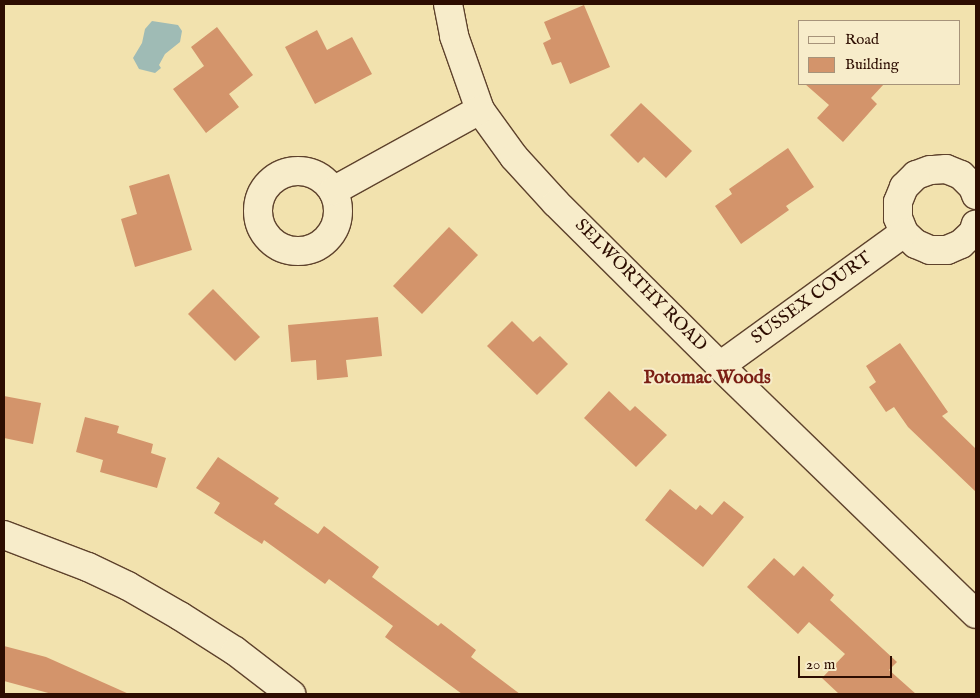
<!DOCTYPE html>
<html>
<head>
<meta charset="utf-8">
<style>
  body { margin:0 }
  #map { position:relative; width:980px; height:698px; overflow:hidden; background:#f2e2ae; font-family:"IM FELL English",serif }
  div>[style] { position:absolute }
  .water>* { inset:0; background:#9fbbb5 }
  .building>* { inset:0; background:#d3946b }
  .roads { filter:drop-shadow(1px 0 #5e422c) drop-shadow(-1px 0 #5e422c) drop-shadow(0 1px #5e422c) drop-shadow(0 -1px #5e422c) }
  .minor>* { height:28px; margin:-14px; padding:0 14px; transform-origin:14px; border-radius:14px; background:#f7ecca }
  .minor>.ring { margin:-14px; padding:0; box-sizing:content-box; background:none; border:28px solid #f7ecca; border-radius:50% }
  span { translate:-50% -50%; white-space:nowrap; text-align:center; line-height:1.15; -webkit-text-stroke:4px #f7ecca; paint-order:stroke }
  .street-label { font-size:18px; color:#2d0d01 }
  .neighbourhood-label { font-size:19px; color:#7a1f14; font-weight:700 }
  .frame { position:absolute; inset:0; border:5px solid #2d0d01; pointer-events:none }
  .legend { position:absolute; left:798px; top:20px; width:162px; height:65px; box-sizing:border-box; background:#f7ecca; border:1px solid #a6937a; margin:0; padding:6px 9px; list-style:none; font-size:15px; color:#2d0d01 }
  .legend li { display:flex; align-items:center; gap:10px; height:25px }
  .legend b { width:25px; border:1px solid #a6937a }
  .scale { position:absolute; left:798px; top:656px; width:94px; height:22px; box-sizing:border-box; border:2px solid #2d0d01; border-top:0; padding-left:6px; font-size:15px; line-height:18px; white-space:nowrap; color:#2d0d01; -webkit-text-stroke:4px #f7ecca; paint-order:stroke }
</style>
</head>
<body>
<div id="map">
  <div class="water">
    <div style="clip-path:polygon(152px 21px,178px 25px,182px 31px,180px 42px,165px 54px,159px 65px,161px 68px,155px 73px,139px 69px,133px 58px,142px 43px,145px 29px)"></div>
  </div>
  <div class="building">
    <div style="clip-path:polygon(584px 5px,610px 67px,570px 84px,561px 62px,552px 65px,543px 43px,551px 39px,544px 22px)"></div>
    <div style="clip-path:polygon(217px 27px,253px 75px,229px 94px,239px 107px,206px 133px,173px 89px,204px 66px,191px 47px)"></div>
    <div style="clip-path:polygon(317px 30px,327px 50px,352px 37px,372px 74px,315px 104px,285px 47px)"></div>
    <div style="clip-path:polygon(805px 84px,884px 84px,871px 98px,877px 104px,843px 142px,817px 118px,829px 105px)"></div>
    <div style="clip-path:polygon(641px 103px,692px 151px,666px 178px,644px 157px,638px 163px,610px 135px)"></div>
    <div style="clip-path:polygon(788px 148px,814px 187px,786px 206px,789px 210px,741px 244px,715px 206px,732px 194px,729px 189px)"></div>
    <div style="clip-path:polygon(169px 174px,192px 250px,135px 267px,121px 219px,137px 214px,129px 186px)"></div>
    <div style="clip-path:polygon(449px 227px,478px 255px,422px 314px,393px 286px)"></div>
    <div style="clip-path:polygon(213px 289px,260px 337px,235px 361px,188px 314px)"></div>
    <div style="clip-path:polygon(378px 317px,382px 356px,346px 360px,348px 377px,317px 380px,316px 360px,291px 362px,288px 325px)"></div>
    <div style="clip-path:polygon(512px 321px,533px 342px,540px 336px,568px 364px,537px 395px,487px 346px)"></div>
    <div style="clip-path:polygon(900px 343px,948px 412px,942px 416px,976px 449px,976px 492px,908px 427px,894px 407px,886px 412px,869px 387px,876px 382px,866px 366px)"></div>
    <div style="clip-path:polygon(609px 391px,630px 411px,635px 406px,667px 435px,636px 467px,584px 418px)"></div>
    <div style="clip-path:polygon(4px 396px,41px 403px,33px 444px,4px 438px)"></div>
    <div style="clip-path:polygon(85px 417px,119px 426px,117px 433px,153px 444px,151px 453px,166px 458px,157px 488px,100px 472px,103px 460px,76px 452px)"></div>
    <div style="clip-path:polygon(218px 457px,279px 498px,274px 504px,318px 534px,324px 526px,379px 567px,372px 577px,438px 626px,441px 623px,476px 650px,471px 657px,520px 694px,462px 694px,385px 637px,393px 626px,329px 579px,325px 584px,264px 540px,262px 544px,214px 513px,220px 503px,196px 488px)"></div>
    <div style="clip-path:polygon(670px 489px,696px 510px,700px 505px,712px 515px,724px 501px,744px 517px,703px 567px,645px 520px)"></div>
    <div style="clip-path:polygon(774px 558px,794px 576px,803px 566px,834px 595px,830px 600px,897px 662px,889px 670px,916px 694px,839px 694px,822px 678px,845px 654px,809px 622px,798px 634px,747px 587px)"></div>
    <div style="clip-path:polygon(4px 646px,46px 657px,129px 694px,52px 694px,4px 681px)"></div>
  </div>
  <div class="roads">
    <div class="minor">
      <div style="left:448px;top:4px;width:33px;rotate:79deg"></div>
      <div style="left:454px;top:36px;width:78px;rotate:70.6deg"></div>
      <div style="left:480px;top:110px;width:58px;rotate:54.1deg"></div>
      <div style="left:514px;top:157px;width:62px;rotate:47.6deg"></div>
      <div style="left:556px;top:203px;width:231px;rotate:44.8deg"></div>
      <div style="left:720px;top:366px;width:356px;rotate:44.1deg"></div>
      <div class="ring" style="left:258px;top:171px;width:52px;height:52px"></div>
      <div style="left:333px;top:191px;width:168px;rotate:-28.9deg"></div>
      <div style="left:976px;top:195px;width:9px;rotate:-111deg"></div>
      <div style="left:973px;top:187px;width:17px;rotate:-135deg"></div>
      <div style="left:961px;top:175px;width:16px;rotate:-158deg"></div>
      <div style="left:946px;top:169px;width:16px;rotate:176deg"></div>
      <div style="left:930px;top:170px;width:15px;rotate:160deg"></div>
      <div style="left:916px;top:175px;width:17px;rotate:135deg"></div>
      <div style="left:904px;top:187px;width:16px;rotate:112deg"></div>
      <div style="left:898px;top:202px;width:16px;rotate:90deg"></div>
      <div style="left:898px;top:218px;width:16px;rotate:68deg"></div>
      <div style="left:904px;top:233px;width:16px;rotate:43deg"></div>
      <div style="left:916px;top:244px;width:15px;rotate:23deg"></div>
      <div style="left:930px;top:250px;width:17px"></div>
      <div style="left:947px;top:250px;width:15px;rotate:-23deg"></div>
      <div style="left:961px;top:244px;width:16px;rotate:-43deg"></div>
      <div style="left:973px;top:233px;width:9px;rotate:-72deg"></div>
      <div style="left:720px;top:366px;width:227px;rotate:-35.9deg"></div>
      <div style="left:4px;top:535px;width:90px;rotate:20.9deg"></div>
      <div style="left:88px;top:567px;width:44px;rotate:25.4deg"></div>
      <div style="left:128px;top:586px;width:60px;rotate:30deg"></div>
      <div style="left:180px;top:616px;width:65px;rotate:32.5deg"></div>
      <div style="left:235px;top:651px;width:71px;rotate:37.5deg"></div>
    </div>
  </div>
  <div class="street-label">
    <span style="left:640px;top:286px;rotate:45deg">SELWORTHY ROAD</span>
    <span style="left:812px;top:299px;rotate:-36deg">SUSSEX COURT</span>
  </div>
  <div class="neighbourhood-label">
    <span style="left:707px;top:379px">Potomac Woods</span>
  </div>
  <div class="frame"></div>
  <ul class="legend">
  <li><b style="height:6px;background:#f7ecca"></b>Road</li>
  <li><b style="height:14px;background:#d3946b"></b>Building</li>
  </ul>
  <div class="scale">20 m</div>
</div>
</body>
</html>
